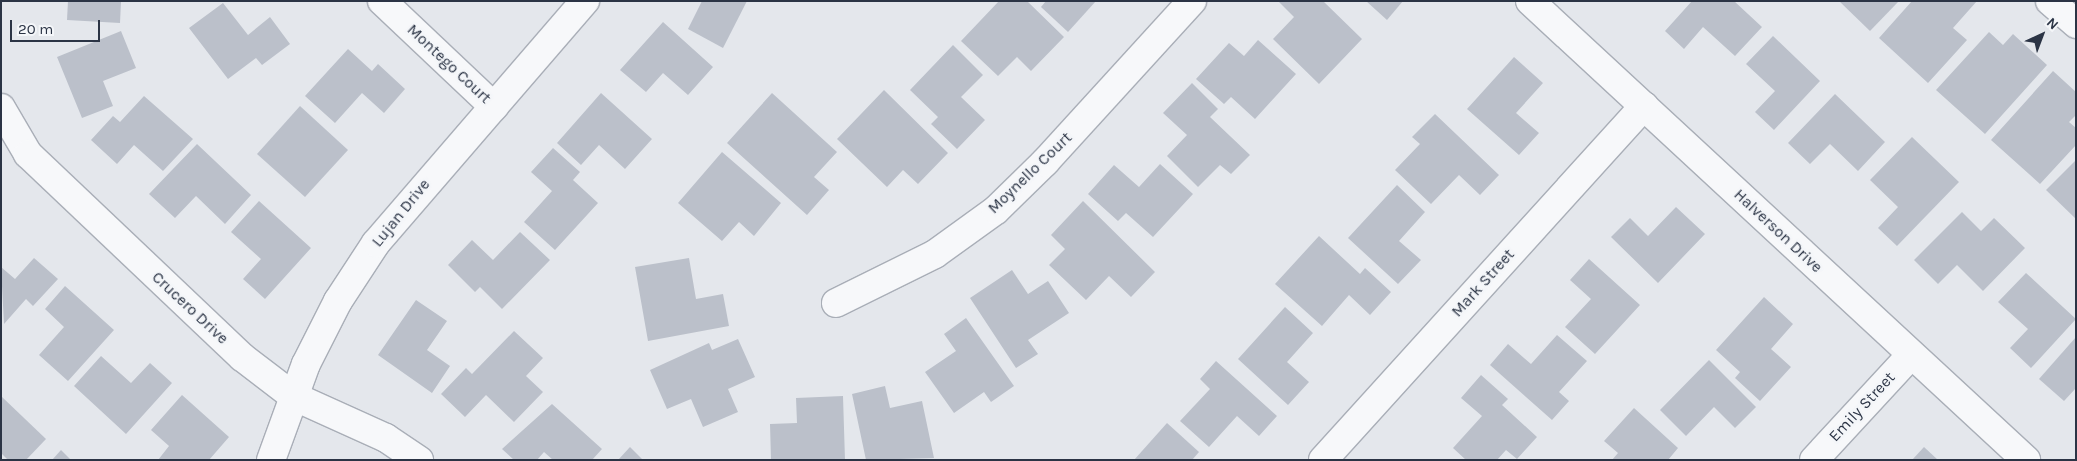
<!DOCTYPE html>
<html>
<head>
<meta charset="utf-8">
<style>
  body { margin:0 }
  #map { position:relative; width:2077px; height:461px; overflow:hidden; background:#e4e7ec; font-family:Karla,sans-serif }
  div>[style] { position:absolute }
  .building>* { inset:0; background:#bbc0ca }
  .roads { filter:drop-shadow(1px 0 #a9aeb7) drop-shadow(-1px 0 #a9aeb7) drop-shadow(0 1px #a9aeb7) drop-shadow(0 -1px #a9aeb7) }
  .street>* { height:28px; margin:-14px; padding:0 14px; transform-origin:14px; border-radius:14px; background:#f7f8fa }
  span { translate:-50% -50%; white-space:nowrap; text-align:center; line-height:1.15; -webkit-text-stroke:5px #f4f6f9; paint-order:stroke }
  .street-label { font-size:16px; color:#2b3445 }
  .frame { position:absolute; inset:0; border:2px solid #2b3445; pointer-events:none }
  .north { position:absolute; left:2017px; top:10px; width:50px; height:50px; -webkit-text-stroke:4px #f4f6f9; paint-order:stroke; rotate:43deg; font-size:14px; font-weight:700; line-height:20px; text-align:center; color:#2b3445 }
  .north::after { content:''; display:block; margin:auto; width:18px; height:22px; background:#2b3445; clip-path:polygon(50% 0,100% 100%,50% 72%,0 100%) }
  .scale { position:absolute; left:10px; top:20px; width:90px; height:22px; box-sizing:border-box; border:2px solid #2b3445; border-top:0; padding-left:6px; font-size:15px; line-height:18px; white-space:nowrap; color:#2b3445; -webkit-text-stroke:4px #f4f6f9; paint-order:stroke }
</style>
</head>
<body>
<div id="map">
  <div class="building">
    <div style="clip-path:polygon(68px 1px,121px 1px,120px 23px,67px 20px)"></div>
    <div style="clip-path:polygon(702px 1px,747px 1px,723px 48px,688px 29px)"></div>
    <div style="clip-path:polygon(999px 1px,1027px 1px,1064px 37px,1031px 71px,1017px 57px,998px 76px,961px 41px)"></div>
    <div style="clip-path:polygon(1046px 1px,1096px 1px,1068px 32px,1041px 7px)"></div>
    <div style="clip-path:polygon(1278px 1px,1323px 1px,1362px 39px,1319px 84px,1273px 39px,1294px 17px)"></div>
    <div style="clip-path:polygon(1366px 1px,1403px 1px,1387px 20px)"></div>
    <div style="clip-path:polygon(1692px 1px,1734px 1px,1762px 27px,1735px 56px,1703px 27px,1684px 49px,1665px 31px)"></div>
    <div style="clip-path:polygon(1839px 1px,1899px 1px,1870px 31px)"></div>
    <div style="clip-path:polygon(1912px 1px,1977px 1px,1953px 28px,1967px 40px,1928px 83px,1879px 38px)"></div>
    <div style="clip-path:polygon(223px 3px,248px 35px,270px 17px,290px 44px,262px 65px,256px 58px,228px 79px,189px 28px)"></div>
    <div style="clip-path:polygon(663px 22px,713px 67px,688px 95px,663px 73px,646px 92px,620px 70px)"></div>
    <div style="clip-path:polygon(121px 31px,136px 68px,103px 81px,113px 106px,82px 118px,57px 57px)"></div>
    <div style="clip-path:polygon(1989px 32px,2003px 45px,2013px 34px,2047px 65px,1985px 134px,1936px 90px)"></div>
    <div style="clip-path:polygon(1773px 36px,1820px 81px,1774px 130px,1755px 112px,1775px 91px,1746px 64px)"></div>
    <div style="clip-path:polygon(1258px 40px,1296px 74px,1255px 119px,1231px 97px,1224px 104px,1196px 79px,1229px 43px,1244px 56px)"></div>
    <div style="clip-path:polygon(953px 45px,983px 75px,961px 97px,985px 120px,957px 149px,931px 124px,938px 117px,910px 90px)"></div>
    <div style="clip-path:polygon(348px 49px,372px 71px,378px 64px,405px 89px,384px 113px,362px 93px,335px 123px,305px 96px)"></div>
    <div style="clip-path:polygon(1514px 57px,1543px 83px,1516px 113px,1539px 133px,1519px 155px,1467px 109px)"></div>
    <div style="clip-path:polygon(2053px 71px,2076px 92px,2076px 115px,2069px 122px,2076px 128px,2076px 145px,2040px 184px,1991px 140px)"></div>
    <div style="clip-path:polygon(1192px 83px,1218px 109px,1210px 117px,1250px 155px,1231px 174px,1220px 165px,1198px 187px,1167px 156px,1187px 135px,1163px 113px)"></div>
    <div style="clip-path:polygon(884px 90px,948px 153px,918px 184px,903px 170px,887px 187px,837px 139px)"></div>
    <div style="clip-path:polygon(601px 93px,652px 139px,625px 169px,599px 145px,581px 165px,557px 143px)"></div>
    <div style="clip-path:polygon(772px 93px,837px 152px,814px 177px,829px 190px,807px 215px,727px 143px)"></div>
    <div style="clip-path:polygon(1835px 94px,1885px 142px,1858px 171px,1830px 144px,1810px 164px,1788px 143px)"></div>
    <div style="clip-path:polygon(144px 96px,193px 139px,163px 171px,134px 145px,117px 164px,91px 140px,113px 116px,120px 122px)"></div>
    <div style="clip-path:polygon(300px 106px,348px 150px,305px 197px,257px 154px)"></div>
    <div style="clip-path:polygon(1435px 114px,1499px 175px,1480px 195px,1459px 175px,1431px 204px,1395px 170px,1420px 144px,1412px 137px)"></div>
    <div style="clip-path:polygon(1912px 137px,1959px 182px,1897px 246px,1878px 228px,1898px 207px,1870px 180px)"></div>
    <div style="clip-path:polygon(197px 144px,251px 195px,225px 224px,196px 196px,175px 218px,149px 194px)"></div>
    <div style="clip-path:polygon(553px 148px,580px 172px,573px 180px,598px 203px,555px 250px,524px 222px,552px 191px,531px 172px)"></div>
    <div style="clip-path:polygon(722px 152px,781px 203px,754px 236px,739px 222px,722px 241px,678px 203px)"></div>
    <div style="clip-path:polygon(2076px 160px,2076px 219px,2046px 190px)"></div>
    <div style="clip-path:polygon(1160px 164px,1193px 194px,1153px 237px,1126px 213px,1118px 221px,1088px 194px,1114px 165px,1139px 187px)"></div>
    <div style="clip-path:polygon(1397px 185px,1425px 212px,1399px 241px,1421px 260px,1398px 284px,1348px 238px)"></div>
    <div style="clip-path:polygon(259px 201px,311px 248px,265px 299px,243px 279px,261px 259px,231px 232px)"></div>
    <div style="clip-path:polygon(1083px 201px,1155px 272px,1131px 297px,1109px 276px,1086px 300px,1049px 265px,1065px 249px,1051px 235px)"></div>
    <div style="clip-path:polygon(1676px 207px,1705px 234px,1658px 283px,1611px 237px,1630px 218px,1648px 236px)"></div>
    <div style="clip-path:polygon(1962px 212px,1981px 231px,1994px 218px,2025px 248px,1983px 291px,1957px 265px,1938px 284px,1914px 260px)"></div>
    <div style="clip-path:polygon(520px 232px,550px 260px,502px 309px,480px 287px,475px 292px,448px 265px,472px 240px,493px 260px)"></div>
    <div style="clip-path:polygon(1319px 236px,1360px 274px,1365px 268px,1391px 292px,1370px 315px,1349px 295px,1322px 326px,1275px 284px)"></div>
    <div style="clip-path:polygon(34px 258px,58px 279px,33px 306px,26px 299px,4px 324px,1px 267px,15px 279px)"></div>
    <div style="clip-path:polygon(689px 258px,696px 299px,723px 294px,729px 326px,648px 341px,635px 267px)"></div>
    <div style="clip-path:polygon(1589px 259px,1640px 305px,1595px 354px,1565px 327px,1591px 299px,1570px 280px)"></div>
    <div style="clip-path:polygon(1012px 270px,1028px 294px,1048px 281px,1069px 313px,1028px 340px,1038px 354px,1016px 368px,970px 298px)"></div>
    <div style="clip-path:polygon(2026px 273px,2076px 319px,2031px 368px,2010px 348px,2028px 329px,1998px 302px)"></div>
    <div style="clip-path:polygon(65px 286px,114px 330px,68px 381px,39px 355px,64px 327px,45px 309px)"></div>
    <div style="clip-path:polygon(1764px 297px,1793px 324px,1771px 349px,1791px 367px,1760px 401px,1735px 378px,1740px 372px,1716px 350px)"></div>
    <div style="clip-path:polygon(416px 300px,447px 321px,427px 350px,450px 366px,432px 393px,378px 355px)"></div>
    <div style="clip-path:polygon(1285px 307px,1313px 333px,1287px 362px,1309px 382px,1288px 405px,1238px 359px)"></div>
    <div style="clip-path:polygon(966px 318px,1014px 386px,991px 402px,984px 392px,954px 413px,925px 372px,956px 351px,944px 334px)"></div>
    <div style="clip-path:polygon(514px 331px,543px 358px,526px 376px,543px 392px,514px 422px,486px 395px,465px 417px,441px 394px,466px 368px,472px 374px)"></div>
    <div style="clip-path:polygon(1557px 335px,1587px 361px,1559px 392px,1569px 401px,1552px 420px,1490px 365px,1508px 344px,1531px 364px)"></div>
    <div style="clip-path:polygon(2076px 337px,2076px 388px,2064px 401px,2039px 379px)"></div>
    <div style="clip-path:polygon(738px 339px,755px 377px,728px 389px,738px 412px,703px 427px,691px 399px,667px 409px,650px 370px,709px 343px,712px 350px)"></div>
    <div style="clip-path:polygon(101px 356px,131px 383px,150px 363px,172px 383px,126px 434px,74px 386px)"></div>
    <div style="clip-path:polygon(1709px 360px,1756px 407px,1735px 428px,1714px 407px,1686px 436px,1660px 410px)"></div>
    <div style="clip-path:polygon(1216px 361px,1277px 416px,1259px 436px,1237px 416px,1209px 447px,1180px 421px,1210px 389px,1200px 379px)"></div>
    <div style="clip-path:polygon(1481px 375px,1508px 399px,1502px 405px,1537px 437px,1517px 459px,1506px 450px,1497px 460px,1466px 460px,1453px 448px,1482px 416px,1461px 398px)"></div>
    <div style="clip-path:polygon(885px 386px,890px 408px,922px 401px,934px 458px,866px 460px,852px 394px)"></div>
    <div style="clip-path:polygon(182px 395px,229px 437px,209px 460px,158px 460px,169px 446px,151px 430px)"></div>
    <div style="clip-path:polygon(1px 396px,46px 439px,26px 460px,8px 460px,1px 453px)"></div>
    <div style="clip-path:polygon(843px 396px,845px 460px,771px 460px,770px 424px,797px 423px,796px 398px)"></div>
    <div style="clip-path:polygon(552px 404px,602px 449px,592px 460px,553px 460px,544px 452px,537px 460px,514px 460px,502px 449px)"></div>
    <div style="clip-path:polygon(1634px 408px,1678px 448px,1668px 460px,1612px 460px,1618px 453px,1604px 441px)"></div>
    <div style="clip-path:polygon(1167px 423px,1199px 452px,1192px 460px,1134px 460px)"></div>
    <div style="clip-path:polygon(630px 447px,643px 460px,618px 460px)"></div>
    <div style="clip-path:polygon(1924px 447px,1938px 460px,1912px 460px)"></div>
    <div style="clip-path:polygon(61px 450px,71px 460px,52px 460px)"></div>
  </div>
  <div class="roads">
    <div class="street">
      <div style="left:382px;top:1px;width:154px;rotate:43.4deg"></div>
      <div style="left:1530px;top:1px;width:676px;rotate:42.78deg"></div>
      <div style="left:2050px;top:1px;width:35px;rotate:41deg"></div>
      <div style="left:1px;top:108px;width:53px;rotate:59.6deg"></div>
      <div style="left:28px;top:154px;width:295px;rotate:43.5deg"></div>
      <div style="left:242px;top:357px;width:64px;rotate:37.4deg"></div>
      <div style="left:293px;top:396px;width:102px;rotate:24.3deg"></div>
      <div style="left:386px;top:438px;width:40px;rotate:34deg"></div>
      <div style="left:836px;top:303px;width:110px;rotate:-26.3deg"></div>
      <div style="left:935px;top:254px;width:75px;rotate:-35.8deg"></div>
      <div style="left:996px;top:210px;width:69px;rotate:-44.4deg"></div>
      <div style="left:1045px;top:162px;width:218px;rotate:-47.6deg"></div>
      <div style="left:271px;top:460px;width:102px;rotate:-70deg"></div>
      <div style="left:306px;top:364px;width:71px;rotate:-63.1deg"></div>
      <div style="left:338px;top:301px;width:69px;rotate:-56.8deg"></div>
      <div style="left:376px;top:243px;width:320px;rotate:-49.2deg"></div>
      <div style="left:1323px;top:460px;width:478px;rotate:-47.8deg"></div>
      <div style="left:1814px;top:460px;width:143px;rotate:-47.3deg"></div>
    </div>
  </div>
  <div class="street-label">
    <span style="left:449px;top:64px;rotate:43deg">Montego Court</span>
    <span style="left:1030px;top:173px;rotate:-44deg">Moynello Court</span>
    <span style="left:401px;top:213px;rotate:-51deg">Lujan Drive</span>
    <span style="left:1778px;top:231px;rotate:43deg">Halverson Drive</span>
    <span style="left:1483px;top:283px;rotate:-48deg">Mark Street</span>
    <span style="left:190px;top:308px;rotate:43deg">Crucero Drive</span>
    <span style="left:1862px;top:407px;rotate:-47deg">Emily Street</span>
  </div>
  <div class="frame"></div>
  <div class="north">N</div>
  <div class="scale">20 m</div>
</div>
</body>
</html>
